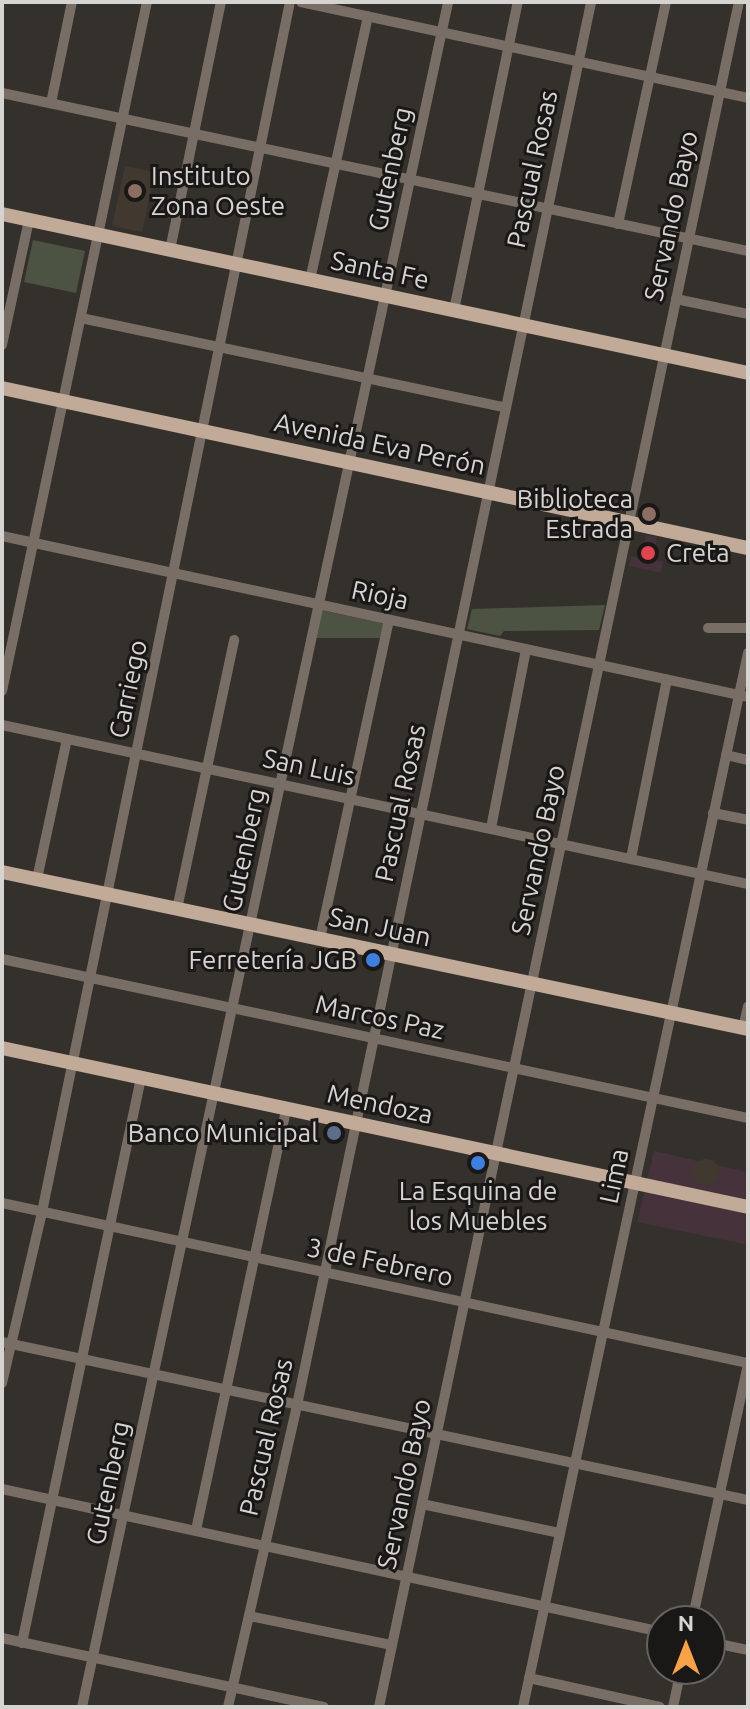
<!DOCTYPE html>
<html>
<head>
<meta charset="utf-8">
<style>
  body { margin:0 }
  #map { position:relative; width:750px; height:1709px; overflow:hidden; background:#34302b; font-family:Ubuntu,sans-serif }
  div>[style] { position:absolute }
  .commercial>* { inset:0; background:#45323a }
  .built>* { inset:0; background:#41392f }
  .round { border-radius:50% }
  .green>* { inset:0; background:#4c5342 }
  .minor>* { height:10px; margin:-5px; padding:0 5px; transform-origin:5px; border-radius:5px; background:#796e65 }
  .major>* { height:14px; margin:-7px; padding:0 7px; transform-origin:7px; border-radius:7px; background:#c1aa97 }
  .dots>* { width:22px; height:22px; translate:-50% -50%; box-sizing:border-box; border:4px solid #1a1816; border-radius:50% }
  span { translate:-50% -50%; white-space:nowrap; text-align:center; line-height:1.15; -webkit-text-stroke:6px #1a1816; paint-order:stroke }
  .street-label { font-size:26px; color:#d6d4d1 }
  .poi-label { font-size:26px; color:#d6d4d1 }
  .left { translate:0 -50%; text-align:left }
  .right { translate:-100% -50%; text-align:right }
  .frame { position:absolute; inset:0; border:4px solid #d6d4d1; pointer-events:none }
  .north { position:absolute; left:646px; top:1605px; width:80px; height:80px; box-sizing:border-box; background:#1a1816; border:2px solid #656361; border-radius:50%; rotate:0deg; font-size:22px; font-weight:700; line-height:32px; text-align:center; color:#d6d4d1 }
  .north::after { content:''; display:block; margin:auto; width:28px; height:36px; background:#f6a248; clip-path:polygon(50% 0,100% 100%,50% 72%,0 100%) }
</style>
</head>
<body>
<div id="map">
  <div class="commercial">
    <div style="clip-path:polygon(646px 535px,657px 537px,653px 560px,663px 562px,661px 573px,629px 566px,631px 556px,641px 558px)"></div>
    <div style="clip-path:polygon(654px 1151px,748px 1172px,748px 1245px,637px 1222px)"></div>
  </div>
  <div class="built">
    <div style="clip-path:polygon(125px 166px,155px 172px,142px 232px,112px 226px)"></div>
    <div class="round" style="left:693px;top:1159px;width:26px;height:26px"></div>
  </div>
  <div class="green">
    <div style="clip-path:polygon(33px 240px,85px 251px,76px 293px,24px 282px)"></div>
    <div style="clip-path:polygon(605px 605px,599px 630px,504px 631px,500px 636px,467px 629px,472px 609px)"></div>
    <div style="clip-path:polygon(320px 610px,386px 624px,383px 638px,314px 638px)"></div>
  </div>
  <div class="minor">
    <div style="left:301px;top:2px;width:457px;rotate:12.1deg"></div>
    <div style="left:2px;top:93px;width:763px;rotate:11.96deg"></div>
    <div style="left:51px;top:103px;width:103px;rotate:-78.3deg"></div>
    <div style="left:618px;top:224px;width:227px;rotate:-77.8deg"></div>
    <div style="left:170px;top:250px;width:253px;rotate:-78.4deg"></div>
    <div style="left:310px;top:280px;width:270px;rotate:-77.6deg"></div>
    <div style="left:676px;top:299px;width:74px;rotate:11.8deg"></div>
    <div style="left:454px;top:310px;width:315px;rotate:-78.3deg"></div>
    <div style="left:81px;top:318px;width:433px;rotate:11.9deg"></div>
    <div style="left:2px;top:345px;width:128px;rotate:-77.8deg"></div>
    <div style="left:2px;top:536px;width:763px;rotate:12.18deg"></div>
    <div style="left:708px;top:628px;width:40px"></div>
    <div style="left:2px;top:691px;width:704px;rotate:-78.12deg"></div>
    <div style="left:2px;top:725px;width:763px;rotate:12.03deg"></div>
    <div style="left:726px;top:755px;width:23px;rotate:13deg"></div>
    <div style="left:713px;top:813px;width:36px;rotate:11deg"></div>
    <div style="left:491px;top:828px;width:182px;rotate:-78.9deg"></div>
    <div style="left:631px;top:858px;width:182px;rotate:-78.6deg"></div>
    <div style="left:37px;top:879px;width:143px;rotate:-77.9deg"></div>
    <div style="left:177px;top:909px;width:275px;rotate:-78deg"></div>
    <div style="left:320px;top:939px;width:326px;rotate:-77.8deg"></div>
    <div style="left:2px;top:959px;width:763px;rotate:12.03deg"></div>
    <div style="left:743px;top:1028px;width:22px;rotate:-77deg"></div>
    <div style="left:2px;top:1203px;width:763px;rotate:12.11deg"></div>
    <div style="left:2px;top:1342px;width:763px;rotate:11.96deg"></div>
    <div style="left:2px;top:1383px;width:176px;rotate:-76.8deg"></div>
    <div style="left:42px;top:1212px;width:1235px;rotate:-78.42deg"></div>
    <div style="left:2px;top:1489px;width:675px;rotate:12.23deg"></div>
    <div style="left:422px;top:1504px;width:141px;rotate:11.9deg"></div>
    <div style="left:196px;top:1530px;width:431px;rotate:-77.9deg"></div>
    <div style="left:249px;top:1616px;width:146px;rotate:11.5deg"></div>
    <div style="left:692px;top:1621px;width:263px;rotate:-77.7deg"></div>
    <div style="left:2px;top:1638px;width:329px;rotate:12.1deg"></div>
    <div style="left:710px;top:1642px;width:39px;rotate:12deg"></div>
    <div style="left:22px;top:1643px;width:577px;rotate:-78.11deg"></div>
    <div style="left:529px;top:1678px;width:134px;rotate:12.5deg"></div>
    <div style="left:82px;top:1707px;width:1744px;rotate:-77.88deg"></div>
    <div style="left:228px;top:1707px;width:310px;rotate:-77.1deg"></div>
    <div style="left:297px;top:1405px;width:1433px;rotate:-78.16deg"></div>
    <div style="left:379px;top:1707px;width:1743px;rotate:-78.08deg"></div>
    <div style="left:523px;top:1707px;width:1078px;rotate:-77.95deg"></div>
    <div style="left:673px;top:1707px;width:39px;rotate:-78deg"></div>
  </div>
  <div class="major">
    <div style="left:2px;top:214px;width:763px;rotate:12.03deg"></div>
    <div style="left:2px;top:388px;width:763px;rotate:12.11deg"></div>
    <div style="left:2px;top:872px;width:762px;rotate:11.88deg"></div>
    <div style="left:2px;top:1048px;width:763px;rotate:12.03deg"></div>
  </div>
  <div class="dots">
    <div style="left:135px;top:191px;background:#8d6e63"></div>
    <div style="left:649px;top:514px;background:#8d6e63"></div>
    <div style="left:648px;top:553px;background:#e0444e"></div>
    <div style="left:373px;top:960px;background:#3f7fe0"></div>
    <div style="left:334px;top:1133px;background:#5c6f8a"></div>
    <div style="left:478px;top:1163px;background:#3f7fe0"></div>
  </div>
  <div class="street-label">
    <span style="left:390px;top:169px;rotate:-78deg">Gutenberg</span>
    <span style="left:532px;top:169px;rotate:-78deg">Pascual Rosas</span>
    <span style="left:671px;top:216px;rotate:-78deg">Servando Bayo</span>
    <span style="left:380px;top:270px;rotate:12deg">Santa Fe</span>
    <span style="left:380px;top:444px;rotate:12deg">Avenida Eva Perón</span>
    <span style="left:380px;top:595px;rotate:12deg">Rioja</span>
    <span style="left:128px;top:689px;rotate:-78deg">Carriego</span>
    <span style="left:309px;top:767px;rotate:12deg">San Luis</span>
    <span style="left:400px;top:803px;rotate:-78deg">Pascual Rosas</span>
    <span style="left:244px;top:850px;rotate:-78deg">Gutenberg</span>
    <span style="left:538px;top:850px;rotate:-78deg">Servando Bayo</span>
    <span style="left:380px;top:927px;rotate:12deg">San Juan</span>
    <span style="left:380px;top:1017px;rotate:12deg">Marcos Paz</span>
    <span style="left:380px;top:1104px;rotate:12deg">Mendoza</span>
    <span style="left:614px;top:1176px;rotate:-78deg">Lima</span>
    <span style="left:380px;top:1262px;rotate:12deg">3 de Febrero</span>
    <span style="left:266px;top:1437px;rotate:-77deg">Pascual Rosas</span>
    <span style="left:108px;top:1483px;rotate:-78deg">Gutenberg</span>
    <span style="left:404px;top:1484px;rotate:-78deg">Servando Bayo</span>
  </div>
  <div class="poi-label">
    <span class="left" style="left:151px;top:191px">Instituto<br>Zona Oeste</span>
    <span class="right" style="left:633px;top:514px">Biblioteca<br>Estrada</span>
    <span class="left" style="left:666px;top:553px">Creta</span>
    <span class="right" style="left:357px;top:960px">Ferretería JGB</span>
    <span class="right" style="left:318px;top:1133px">Banco Municipal</span>
    <span style="left:478px;top:1206px">La Esquina de<br>los Muebles</span>
  </div>
  <div class="frame"></div>
  <div class="north">N</div>
</div>
</body>
</html>
